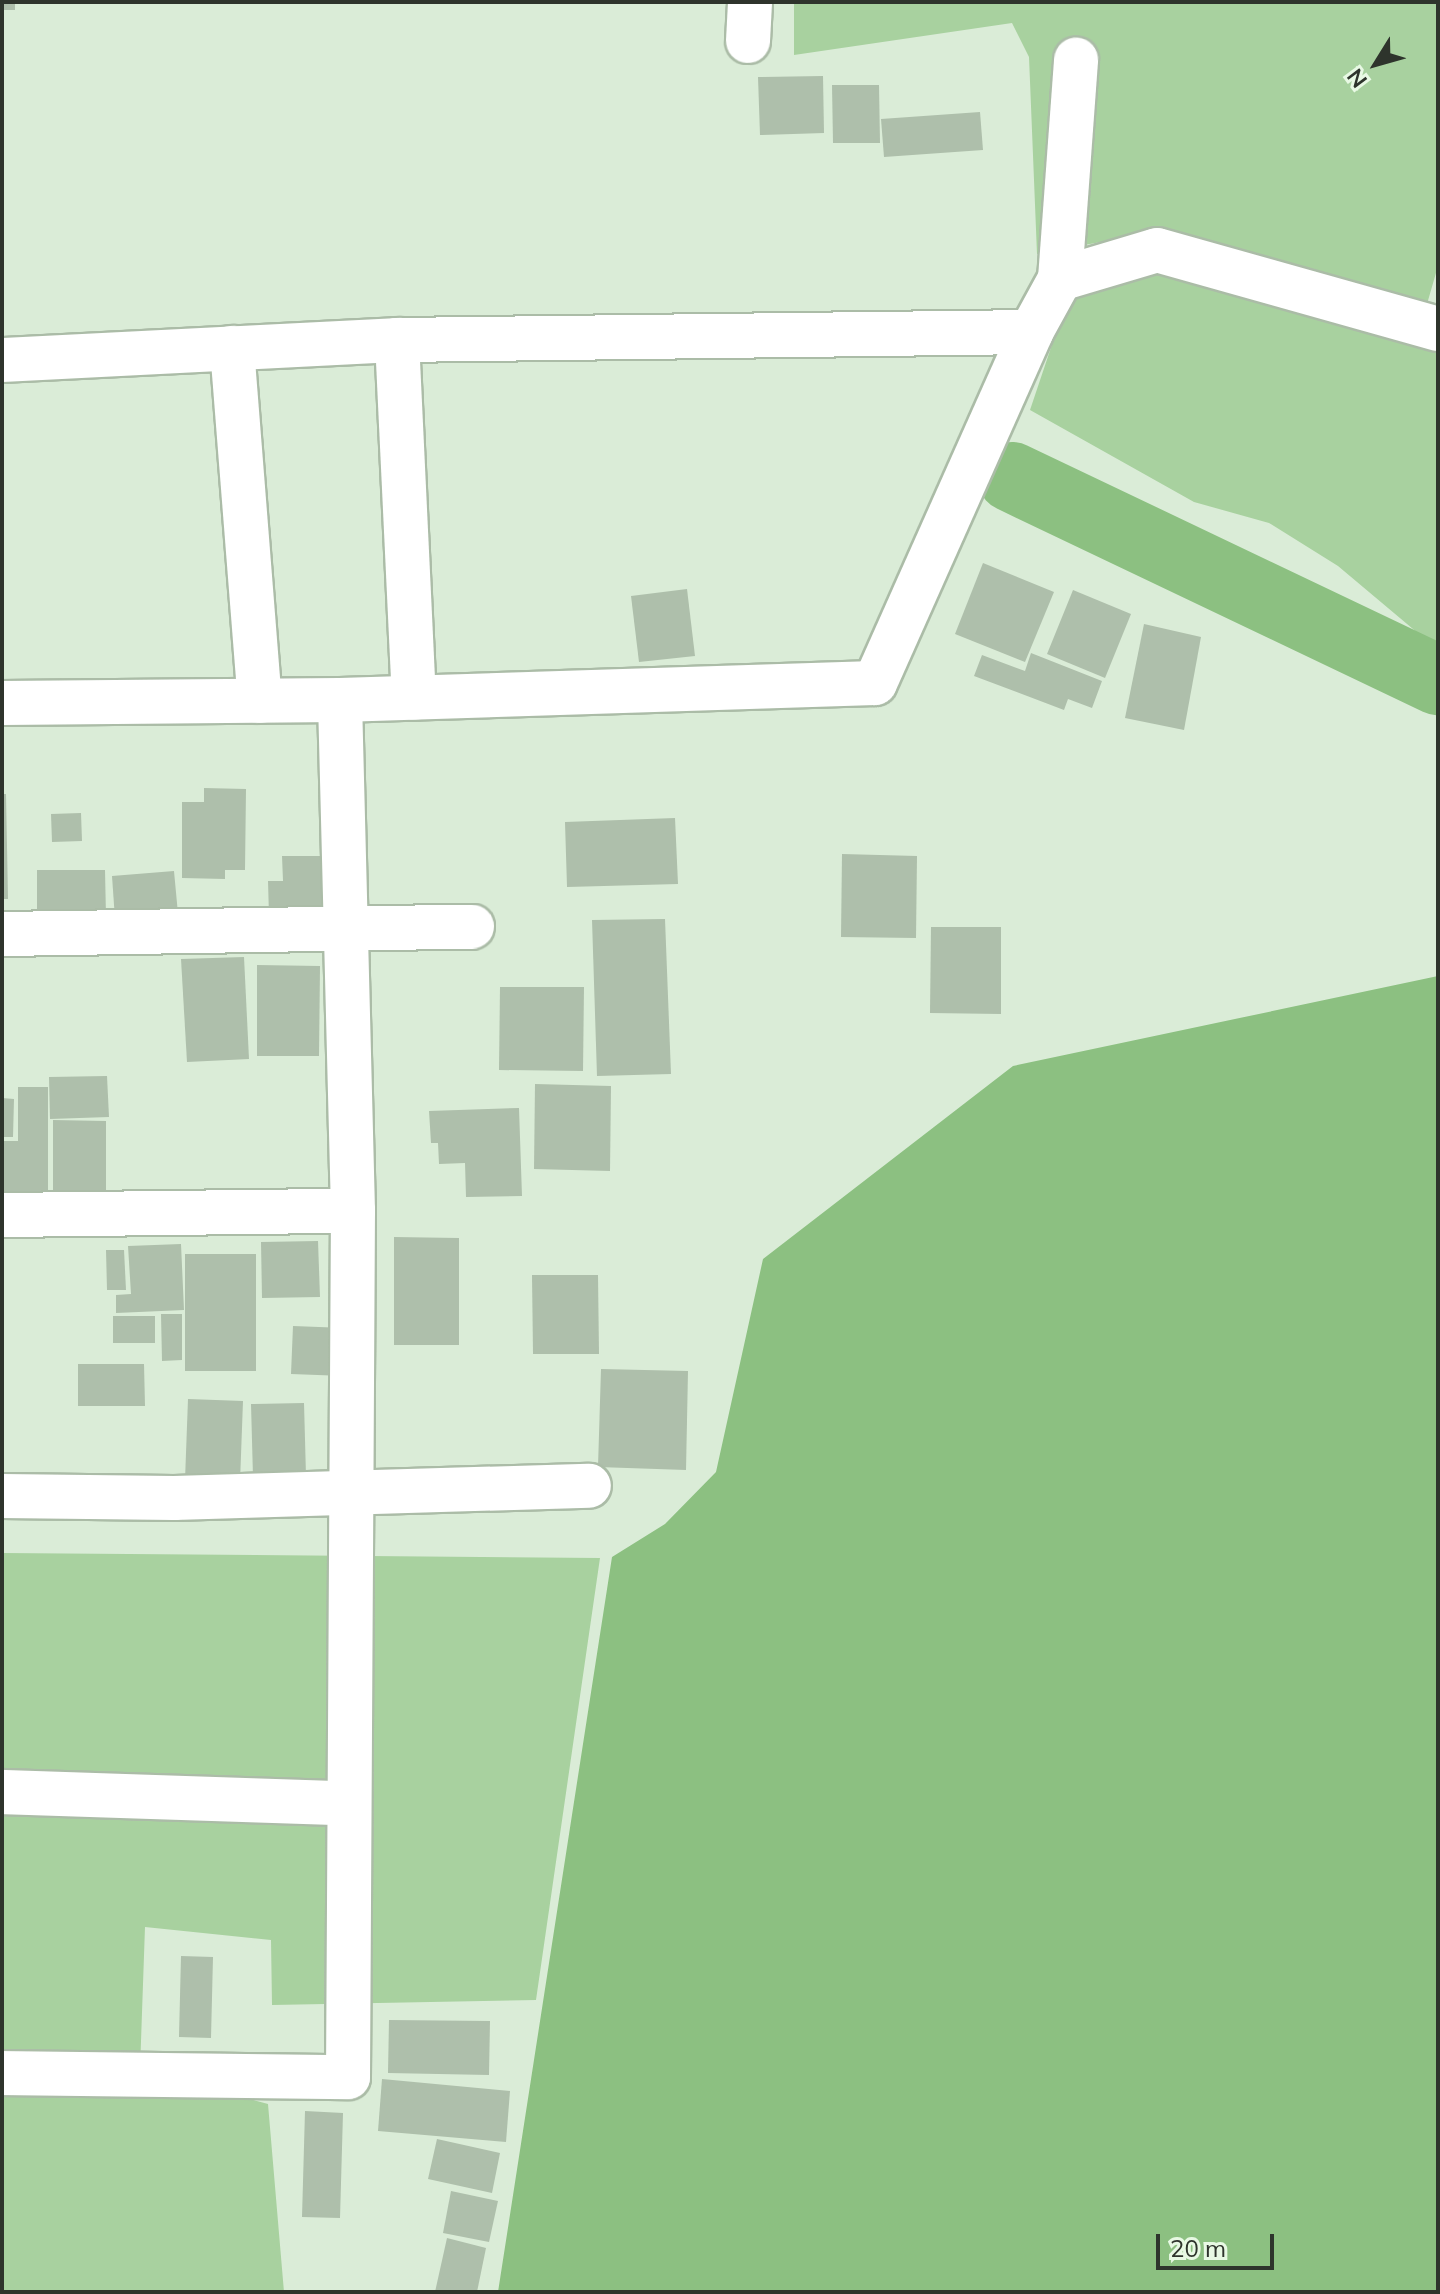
<!DOCTYPE html>
<html>
<head>
<meta charset="utf-8">
<style>
  body { margin:0 }
  #map { position:relative; width:1440px; height:2294px; overflow:hidden; background:#daecd7; font-family:Mulish,sans-serif }
  div>[style] { position:absolute }
  .green>* { inset:0; background:#a8d19f }
  .water>* { inset:0; background:#8cc081 }
  .river>* { height:70px; margin:-35px; padding:0 35px; transform-origin:35px; border-radius:35px; background:#8cc081 }
  .building>* { inset:0; background:#aebfab }
  .roads { filter:drop-shadow(2px 0 #abbca7) drop-shadow(-2px 0 #abbca7) drop-shadow(0 2px #abbca7) drop-shadow(0 -2px #abbca7) }
  .minor>* { height:44px; margin:-22px; padding:0 22px; transform-origin:22px; border-radius:22px; background:#fff }
  span { translate:-50% -50%; white-space:nowrap; text-align:center; line-height:1.15; -webkit-text-stroke:8px #e8f9e4; paint-order:stroke }
  .frame { position:absolute; inset:0; border:4px solid #2e342c; pointer-events:none }
  .north { position:absolute; left:1336px; top:24px; width:80px; height:80px; -webkit-text-stroke:6px #e8f9e4; paint-order:stroke; rotate:233deg; font-size:22px; font-weight:700; line-height:32px; text-align:center; color:#2e342c }
  .north::after { content:''; display:block; margin:auto; width:28px; height:36px; background:#2e342c; clip-path:polygon(50% 0,100% 100%,50% 72%,0 100%) }
  .scale { position:absolute; left:1156px; top:2234px; width:118px; height:36px; box-sizing:border-box; border:4px solid #2e342c; border-top:0; padding-left:10px; font-size:24px; line-height:28px; white-space:nowrap; color:#2e342c; -webkit-text-stroke:6px #e8f9e4; paint-order:stroke }
</style>
</head>
<body>
<div id="map">
  <div class="green">
    <div style="clip-path:polygon(794px 2px,1438px 2px,1438px 266px,1427px 304px,1164px 230px,1037px 254px,1029px 57px,1012px 23px,794px 55px)"></div>
    <div style="clip-path:polygon(1159px 274px,1438px 347px,1438px 650px,1338px 566px,1269px 523px,1194px 502px,1030px 410px,1070px 291px)"></div>
    <div style="clip-path:polygon(2px 1553px,600px 1558px,536px 2000px,272px 2005px,271px 1940px,145px 1927px,140px 2070px,268px 2104px,284px 2292px,2px 2292px)"></div>
  </div>
  <div class="water">
    <div style="clip-path:polygon(1438px 976px,1438px 2292px,498px 2292px,612px 1557px,665px 1524px,716px 1472px,763px 1259px,1013px 1066px)"></div>
  </div>
  <div class="river">
    <div style="left:1012px;top:477px;width:472px;rotate:25.5deg"></div>
  </div>
  <div class="building">
    <div style="clip-path:polygon(2px 2px,15px 2px,15px 10px,2px 10px)"></div>
    <div style="clip-path:polygon(823px 76px,824px 133px,760px 135px,758px 77px)"></div>
    <div style="clip-path:polygon(832px 85px,879px 85px,880px 143px,833px 143px)"></div>
    <div style="clip-path:polygon(980px 112px,983px 150px,884px 157px,881px 119px)"></div>
    <div style="clip-path:polygon(983px 563px,1054px 592px,1025px 662px,955px 634px)"></div>
    <div style="clip-path:polygon(687px 589px,695px 656px,639px 662px,631px 596px)"></div>
    <div style="clip-path:polygon(1073px 590px,1131px 614px,1105px 678px,1047px 654px)"></div>
    <div style="clip-path:polygon(1144px 624px,1201px 637px,1184px 730px,1125px 718px)"></div>
    <div style="clip-path:polygon(1031px 653px,1102px 681px,1092px 708px,1068px 699px,1064px 710px,974px 676px,982px 655px,1025px 671px)"></div>
    <div style="clip-path:polygon(204px 788px,246px 789px,245px 870px,225px 870px,225px 879px,182px 878px,182px 802px,204px 802px)"></div>
    <div style="clip-path:polygon(2px 794px,6px 794px,8px 899px,2px 899px)"></div>
    <div style="clip-path:polygon(81px 813px,82px 841px,52px 842px,51px 814px)"></div>
    <div style="clip-path:polygon(675px 818px,678px 884px,567px 887px,565px 822px)"></div>
    <div style="clip-path:polygon(842px 854px,917px 856px,916px 938px,841px 937px)"></div>
    <div style="clip-path:polygon(282px 856px,323px 856px,323px 915px,269px 916px,268px 881px,283px 881px)"></div>
    <div style="clip-path:polygon(37px 870px,105px 870px,106px 917px,37px 918px)"></div>
    <div style="clip-path:polygon(174px 871px,178px 914px,115px 919px,112px 876px)"></div>
    <div style="clip-path:polygon(665px 919px,671px 1074px,597px 1076px,592px 920px)"></div>
    <div style="clip-path:polygon(931px 927px,1001px 927px,1001px 1014px,930px 1013px)"></div>
    <div style="clip-path:polygon(244px 957px,249px 1059px,187px 1062px,181px 959px)"></div>
    <div style="clip-path:polygon(257px 965px,320px 966px,319px 1056px,257px 1056px)"></div>
    <div style="clip-path:polygon(500px 987px,584px 987px,583px 1071px,499px 1070px)"></div>
    <div style="clip-path:polygon(107px 1076px,109px 1117px,50px 1119px,49px 1077px)"></div>
    <div style="clip-path:polygon(535px 1084px,611px 1086px,610px 1171px,534px 1169px)"></div>
    <div style="clip-path:polygon(18px 1087px,48px 1087px,48px 1201px,2px 1201px,2px 1141px,18px 1141px)"></div>
    <div style="clip-path:polygon(2px 1098px,14px 1099px,13px 1137px,2px 1137px)"></div>
    <div style="clip-path:polygon(519px 1108px,522px 1196px,466px 1197px,465px 1163px,439px 1164px,438px 1143px,431px 1143px,429px 1111px)"></div>
    <div style="clip-path:polygon(53px 1120px,106px 1121px,106px 1203px,53px 1203px)"></div>
    <div style="clip-path:polygon(394px 1237px,459px 1238px,459px 1345px,394px 1345px)"></div>
    <div style="clip-path:polygon(318px 1241px,320px 1297px,262px 1298px,261px 1242px)"></div>
    <div style="clip-path:polygon(181px 1244px,184px 1310px,116px 1313px,116px 1295px,131px 1294px,128px 1246px)"></div>
    <div style="clip-path:polygon(106px 1250px,124px 1250px,126px 1290px,107px 1290px)"></div>
    <div style="clip-path:polygon(185px 1254px,256px 1254px,256px 1371px,185px 1371px)"></div>
    <div style="clip-path:polygon(532px 1275px,598px 1275px,599px 1354px,533px 1354px)"></div>
    <div style="clip-path:polygon(161px 1314px,182px 1314px,182px 1360px,162px 1361px)"></div>
    <div style="clip-path:polygon(113px 1316px,155px 1316px,155px 1343px,113px 1343px)"></div>
    <div style="clip-path:polygon(293px 1326px,345px 1328px,344px 1376px,291px 1374px)"></div>
    <div style="clip-path:polygon(78px 1364px,144px 1364px,145px 1406px,78px 1406px)"></div>
    <div style="clip-path:polygon(601px 1369px,688px 1371px,686px 1470px,598px 1467px)"></div>
    <div style="clip-path:polygon(188px 1399px,243px 1401px,240px 1482px,185px 1480px)"></div>
    <div style="clip-path:polygon(304px 1403px,306px 1476px,253px 1477px,251px 1404px)"></div>
    <div style="clip-path:polygon(181px 1956px,213px 1957px,211px 2038px,179px 2037px)"></div>
    <div style="clip-path:polygon(389px 2020px,490px 2021px,489px 2075px,388px 2073px)"></div>
    <div style="clip-path:polygon(382px 2079px,510px 2091px,506px 2142px,378px 2131px)"></div>
    <div style="clip-path:polygon(305px 2111px,343px 2113px,340px 2218px,302px 2217px)"></div>
    <div style="clip-path:polygon(437px 2139px,500px 2153px,492px 2193px,428px 2179px)"></div>
    <div style="clip-path:polygon(451px 2191px,498px 2201px,489px 2242px,443px 2233px)"></div>
    <div style="clip-path:polygon(447px 2238px,486px 2248px,477px 2292px,435px 2292px)"></div>
  </div>
  <div class="roads">
    <div class="minor">
      <div style="left:748px;top:41px;width:39px;rotate:-87deg"></div>
      <div style="left:1060px;top:279px;width:220px;rotate:-85.8deg"></div>
      <div style="left:397px;top:340px;width:358px;rotate:87.3deg"></div>
      <div style="left:232px;top:348px;width:354px;rotate:85.5deg"></div>
      <div style="left:2px;top:360px;width:396px;rotate:-2.9deg"></div>
      <div style="left:397px;top:340px;width:634px;rotate:-0.72deg"></div>
      <div style="left:2px;top:703px;width:338px;rotate:-0.5deg"></div>
      <div style="left:340px;top:700px;width:535px;rotate:-1.82deg"></div>
      <div style="left:875px;top:683px;width:384px;rotate:-66deg"></div>
      <div style="left:1031px;top:332px;width:60px;rotate:-61.3deg"></div>
      <div style="left:1060px;top:279px;width:101px;rotate:-16.6deg"></div>
      <div style="left:1157px;top:250px;width:292px;rotate:15.7deg"></div>
      <div style="left:2px;top:934px;width:470px;rotate:-0.9deg"></div>
      <div style="left:2px;top:1215px;width:351px;rotate:-0.7deg"></div>
      <div style="left:2px;top:1496px;width:172px;rotate:0.7deg"></div>
      <div style="left:174px;top:1498px;width:415px;rotate:-1.7deg"></div>
      <div style="left:2px;top:1792px;width:326px;rotate:1.9deg"></div>
      <div style="left:2px;top:2073px;width:346px;rotate:0.7deg"></div>
      <div style="left:348px;top:2077px;width:866px;rotate:-89.67deg"></div>
      <div style="left:353px;top:1211px;width:511px;rotate:-91.46deg"></div>
    </div>
  </div>
  <div class="frame"></div>
  <div class="north">N</div>
  <div class="scale">20 m</div>
</div>
</body>
</html>
